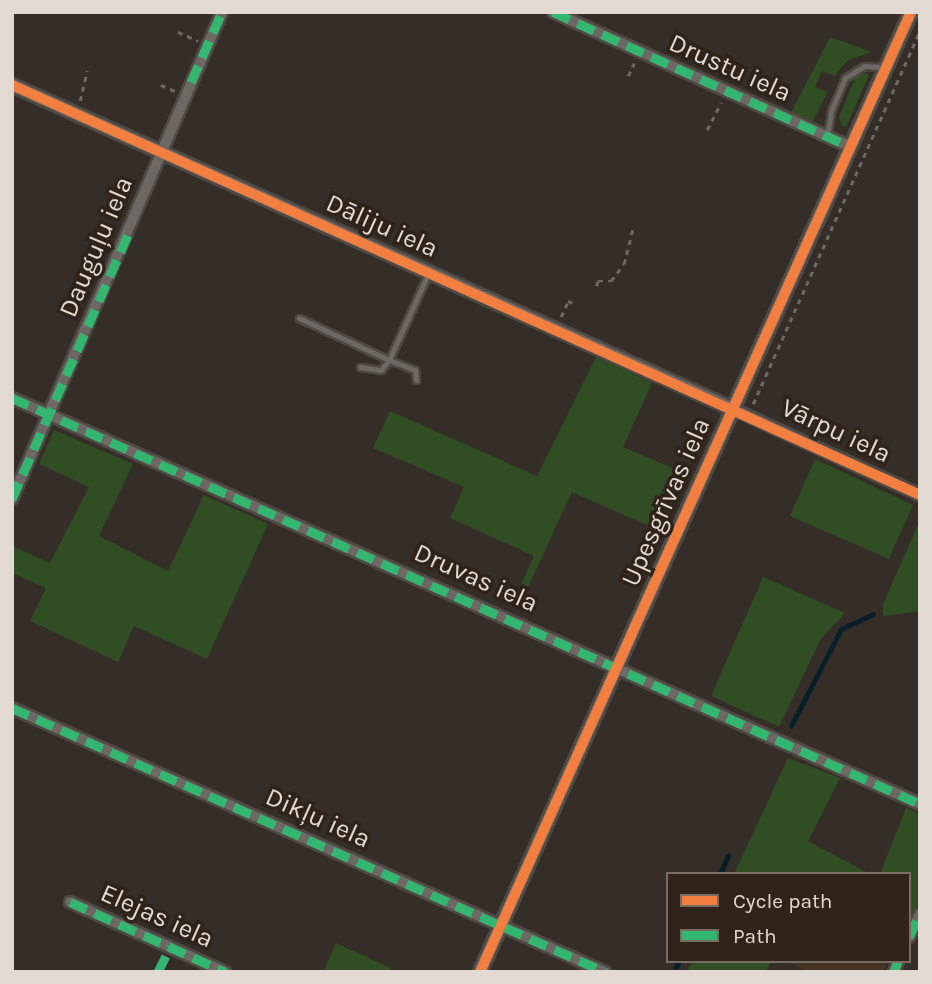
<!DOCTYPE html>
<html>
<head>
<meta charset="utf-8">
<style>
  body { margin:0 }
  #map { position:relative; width:932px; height:984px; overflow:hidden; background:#352d28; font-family:Karla,sans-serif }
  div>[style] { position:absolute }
  .built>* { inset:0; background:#453325 }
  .green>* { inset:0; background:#304d24 }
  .stream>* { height:4.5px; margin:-2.25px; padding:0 2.25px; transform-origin:2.25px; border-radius:2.25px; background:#0a1e28 }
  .path>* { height:2.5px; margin-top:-1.25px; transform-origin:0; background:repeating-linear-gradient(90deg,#6d6864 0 5px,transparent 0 10px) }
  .roads { filter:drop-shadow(2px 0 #4f4944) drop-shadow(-2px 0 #4f4944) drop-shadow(0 2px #4f4944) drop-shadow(0 -2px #4f4944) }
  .service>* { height:5px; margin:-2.5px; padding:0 2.5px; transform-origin:2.5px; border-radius:2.5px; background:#6e6864 }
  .minor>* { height:10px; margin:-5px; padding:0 5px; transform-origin:5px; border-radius:5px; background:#6e6864 }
  .tertiary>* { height:12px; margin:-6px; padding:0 6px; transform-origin:6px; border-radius:6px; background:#6e6864 }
  .quiet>* { height:9px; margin-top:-4.5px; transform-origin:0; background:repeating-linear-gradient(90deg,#33b770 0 18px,transparent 0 27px) }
  .cycleway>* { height:10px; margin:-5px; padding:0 5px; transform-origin:5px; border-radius:5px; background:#f27e40 }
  span { translate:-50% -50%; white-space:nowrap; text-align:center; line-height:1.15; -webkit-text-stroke:7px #302319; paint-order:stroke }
  .street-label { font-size:26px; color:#e1d9d2 }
  .frame { position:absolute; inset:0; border:14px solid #e1d9d2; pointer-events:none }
  .legend { position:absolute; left:666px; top:872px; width:245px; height:91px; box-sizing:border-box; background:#302319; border:2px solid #776c63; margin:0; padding:9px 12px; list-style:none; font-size:21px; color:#e1d9d2 }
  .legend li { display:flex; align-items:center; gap:14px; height:35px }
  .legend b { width:35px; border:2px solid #776c63 }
</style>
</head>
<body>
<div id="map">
  <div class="built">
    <div style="clip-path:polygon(786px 961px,888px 961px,884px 972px,809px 972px)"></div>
  </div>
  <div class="green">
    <div style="clip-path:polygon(830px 37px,872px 52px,848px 60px,834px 76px,822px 71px,815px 87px,828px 92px,811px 124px,790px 115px)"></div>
    <div style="clip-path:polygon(865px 73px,869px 75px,846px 127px,841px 125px,839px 117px,855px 78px)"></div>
    <div style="clip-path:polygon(596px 357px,652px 383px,623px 447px,686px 474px,660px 531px,572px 492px,518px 609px,511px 606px,534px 556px,450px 518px,464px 487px,373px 448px,390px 411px,537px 476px)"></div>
    <div style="clip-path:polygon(54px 430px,133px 464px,99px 536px,168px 571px,204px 495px,268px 524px,207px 659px,134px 626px,118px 662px,30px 621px,46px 588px,12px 573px,12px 546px,50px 563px,89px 487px,39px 464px)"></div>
    <div style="clip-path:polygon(815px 459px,913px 505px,889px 559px,790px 516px)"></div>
    <div style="clip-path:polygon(920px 520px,920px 611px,883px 616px,883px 604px)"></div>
    <div style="clip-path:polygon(763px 577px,845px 613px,820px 640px,779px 727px,711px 696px)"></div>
    <div style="clip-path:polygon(788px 758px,840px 778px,808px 841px,870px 874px,734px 874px)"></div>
    <div style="clip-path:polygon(906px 808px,920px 814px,920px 900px,909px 924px,909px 874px,880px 874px)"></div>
    <div style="clip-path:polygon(336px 943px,391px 968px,389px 972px,323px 972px)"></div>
    <div style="clip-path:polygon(692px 961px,771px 961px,766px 972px,687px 972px)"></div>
  </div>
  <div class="stream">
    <div style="left:791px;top:726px;width:109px;rotate:-62.7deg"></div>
    <div style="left:841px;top:629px;width:35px;rotate:-25deg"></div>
    <div style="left:720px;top:874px;width:20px;rotate:-66deg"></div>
    <div style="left:674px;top:972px;width:12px;rotate:-66deg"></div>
  </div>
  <div class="path">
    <div style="left:178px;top:32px;width:22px;rotate:24deg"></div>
    <div style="left:628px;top:76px;width:14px;rotate:-65deg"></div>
    <div style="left:161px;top:85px;width:17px;rotate:24deg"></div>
    <div style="left:80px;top:101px;width:31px;rotate:-77deg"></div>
    <div style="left:707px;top:130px;width:31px;rotate:-63deg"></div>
    <div style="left:596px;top:286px;width:5px;rotate:-68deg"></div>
    <div style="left:598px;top:281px;width:13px"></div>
    <div style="left:611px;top:281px;width:21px;rotate:-53deg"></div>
    <div style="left:624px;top:264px;width:38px;rotate:-76deg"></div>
    <div style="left:561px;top:317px;width:17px;rotate:-66deg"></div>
    <div style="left:568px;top:301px;width:8px;rotate:23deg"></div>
    <div style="left:753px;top:404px;width:410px;rotate:-65.9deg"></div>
  </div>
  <div class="roads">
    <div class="service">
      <div style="left:827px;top:137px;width:26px;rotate:-81deg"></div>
      <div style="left:831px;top:111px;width:36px;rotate:-67deg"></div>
      <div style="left:845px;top:78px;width:22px;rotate:-32deg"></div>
      <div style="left:864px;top:66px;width:22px;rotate:3deg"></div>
      <div style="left:299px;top:318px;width:99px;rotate:25deg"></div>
      <div style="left:389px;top:360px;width:97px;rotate:-65.6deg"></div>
      <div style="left:360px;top:367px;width:21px;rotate:8deg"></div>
      <div style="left:381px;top:370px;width:13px;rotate:-51deg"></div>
      <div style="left:389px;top:360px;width:28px;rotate:21deg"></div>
      <div style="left:415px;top:370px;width:10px;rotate:84deg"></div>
    </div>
    <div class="minor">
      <div style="left:553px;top:12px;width:326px;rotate:24.4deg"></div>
      <div style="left:12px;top:398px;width:995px;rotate:24.09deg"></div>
      <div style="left:733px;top:409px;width:206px;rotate:24.7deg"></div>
      <div style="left:12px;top:499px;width:530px;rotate:-66.67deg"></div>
      <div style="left:12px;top:708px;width:649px;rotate:24deg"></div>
      <div style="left:70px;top:902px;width:170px;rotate:24.3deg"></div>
      <div style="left:909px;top:937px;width:25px;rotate:-64deg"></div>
      <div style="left:894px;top:972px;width:12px;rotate:-70deg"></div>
    </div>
    <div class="tertiary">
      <div style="left:12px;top:85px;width:790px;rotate:24.2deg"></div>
      <div style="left:480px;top:972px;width:1052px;rotate:-65.82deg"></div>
    </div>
  </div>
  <div class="quiet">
    <div style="left:553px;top:12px;width:326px;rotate:24.4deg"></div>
    <div style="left:191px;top:82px;width:77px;rotate:-66.1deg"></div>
    <div style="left:12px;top:398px;width:995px;rotate:24.09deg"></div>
    <div style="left:12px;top:499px;width:296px;rotate:-66.3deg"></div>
    <div style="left:12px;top:708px;width:649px;rotate:24deg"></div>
    <div style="left:70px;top:902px;width:170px;rotate:24.3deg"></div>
    <div style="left:909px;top:937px;width:25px;rotate:-64deg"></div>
    <div style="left:158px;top:972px;width:28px;rotate:-64deg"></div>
    <div style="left:894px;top:972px;width:12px;rotate:-70deg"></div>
  </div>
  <div class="cycleway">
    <div style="left:12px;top:85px;width:996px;rotate:24.3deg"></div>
    <div style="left:480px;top:972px;width:1052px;rotate:-65.82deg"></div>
  </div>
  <div class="street-label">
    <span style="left:730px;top:68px;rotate:24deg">Drustu iela</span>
    <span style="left:382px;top:226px;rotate:24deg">Dāliju iela</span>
    <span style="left:96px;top:247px;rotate:-67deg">Dauguļu iela</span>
    <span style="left:836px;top:431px;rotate:25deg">Vārpu iela</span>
    <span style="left:666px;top:502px;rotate:-66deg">Upesgrīvas iela</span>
    <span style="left:476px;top:578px;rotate:24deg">Druvas iela</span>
    <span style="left:318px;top:818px;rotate:24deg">Dikļu iela</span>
    <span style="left:157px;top:916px;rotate:24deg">Elejas iela</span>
  </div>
  <div class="frame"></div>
  <ul class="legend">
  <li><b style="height:9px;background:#f27e40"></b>Cycle path</li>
  <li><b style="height:9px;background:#33b770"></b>Path</li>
  </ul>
</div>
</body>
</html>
